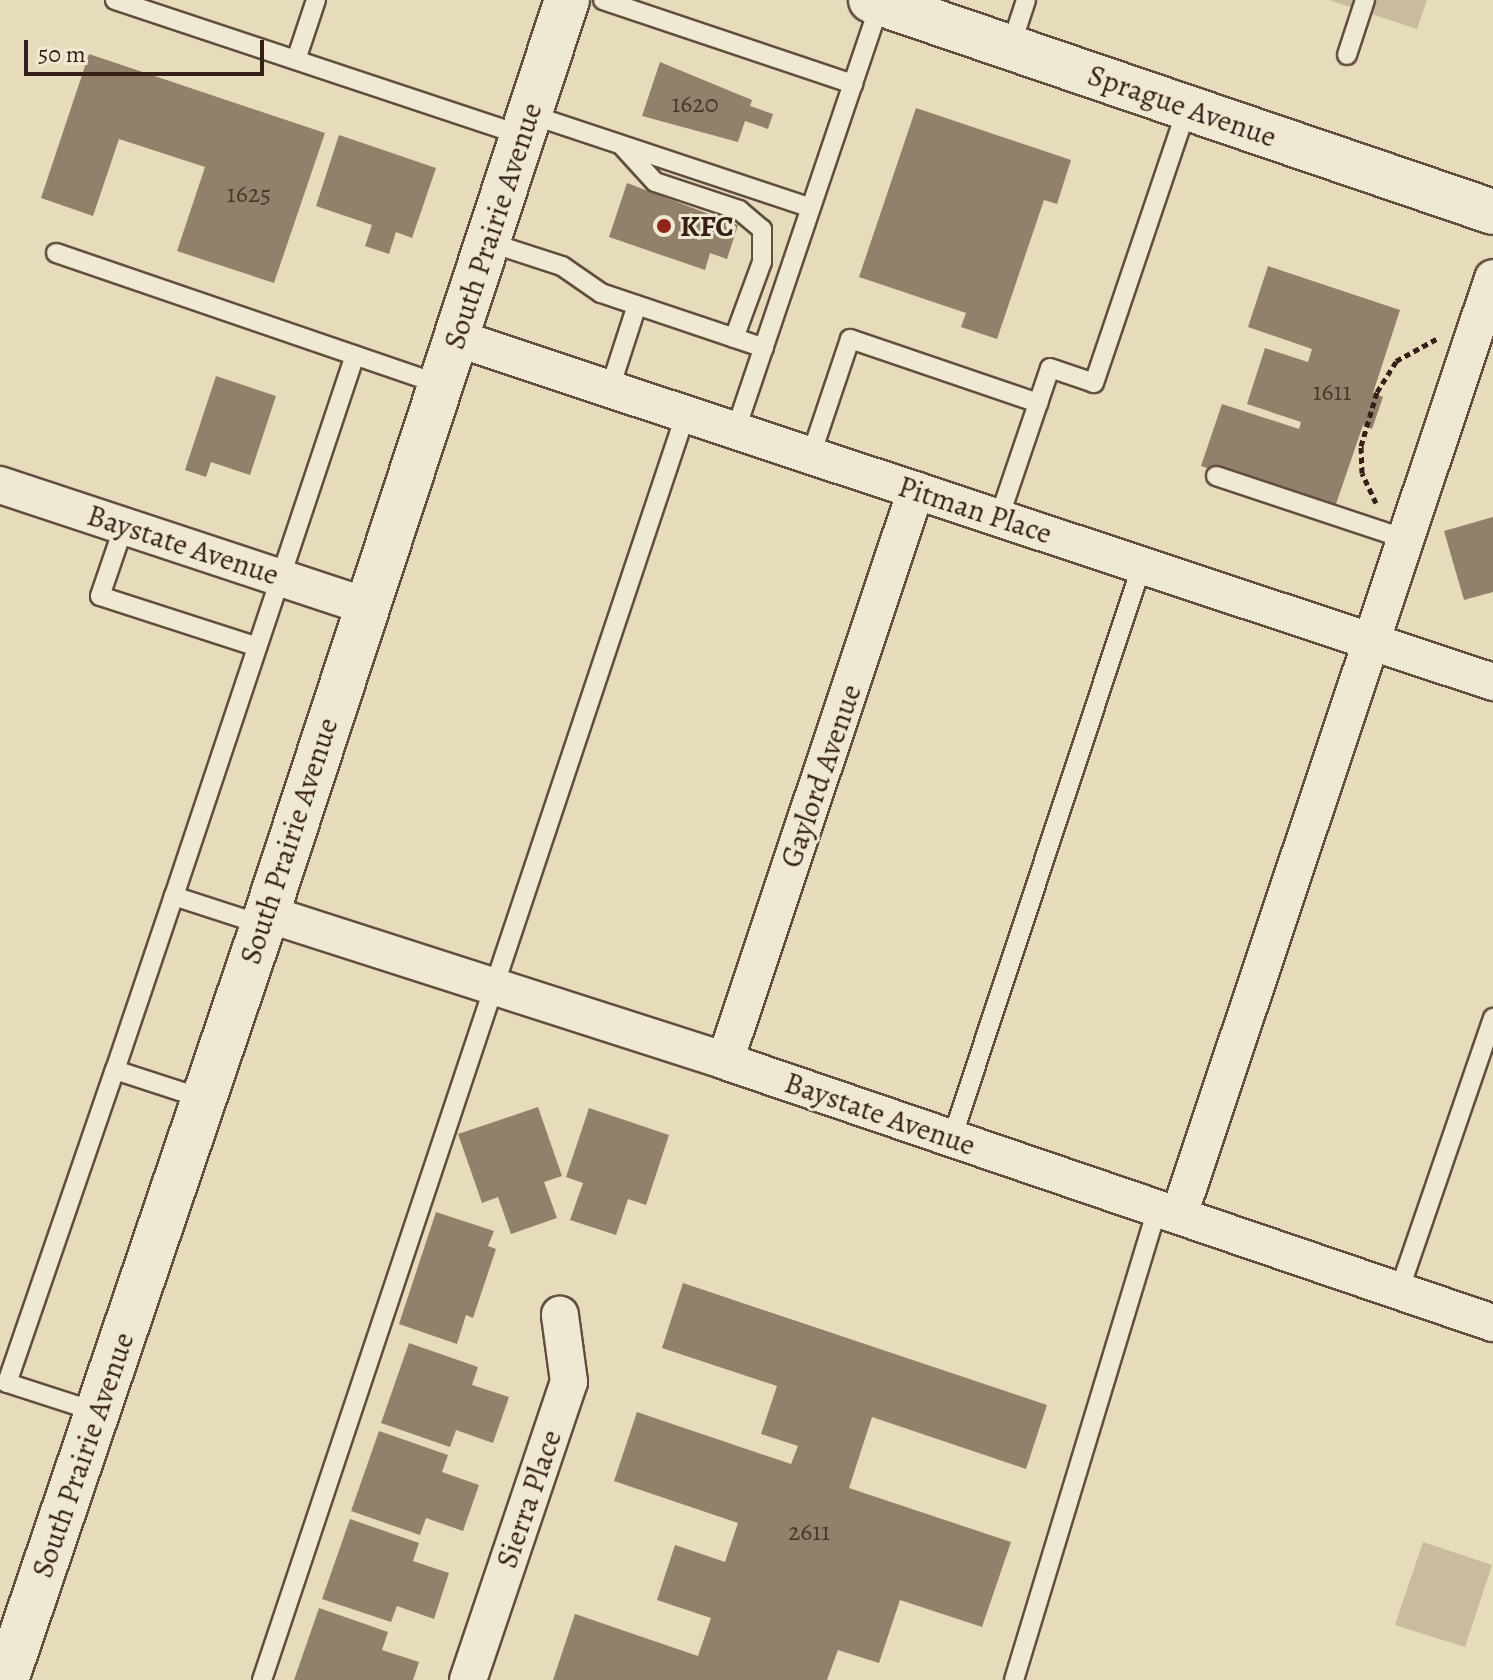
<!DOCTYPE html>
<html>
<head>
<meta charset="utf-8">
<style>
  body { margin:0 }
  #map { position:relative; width:1493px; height:1680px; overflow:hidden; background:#e6dbba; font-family:Alegreya,serif }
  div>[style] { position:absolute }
  .green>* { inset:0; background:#c8bb9e }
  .building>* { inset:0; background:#91816b }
  .path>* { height:5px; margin-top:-2.5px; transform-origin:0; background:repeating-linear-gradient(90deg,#351f16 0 6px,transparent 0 10px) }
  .roads { filter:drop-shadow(2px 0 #614e3f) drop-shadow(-2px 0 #614e3f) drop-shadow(0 2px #614e3f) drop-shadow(0 -2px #614e3f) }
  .lane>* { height:18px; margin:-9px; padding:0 9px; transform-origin:9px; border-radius:9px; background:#efe8d2 }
  .street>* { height:36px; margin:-18px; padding:0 18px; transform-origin:18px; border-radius:18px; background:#efe8d2 }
  .secondary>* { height:44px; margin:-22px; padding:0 22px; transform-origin:22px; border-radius:22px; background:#efe8d2 }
  .dots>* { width:22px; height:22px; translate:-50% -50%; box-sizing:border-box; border:4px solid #efe8d2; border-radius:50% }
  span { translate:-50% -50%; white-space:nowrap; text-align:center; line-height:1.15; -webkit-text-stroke:6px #efe8d2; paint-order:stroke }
  .number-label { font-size:26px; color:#4c382b }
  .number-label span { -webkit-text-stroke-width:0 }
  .street-label { font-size:30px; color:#351f16 }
  .poi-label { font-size:30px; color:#351f16; font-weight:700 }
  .left { translate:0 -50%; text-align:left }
  .scale { position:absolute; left:24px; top:40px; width:240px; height:36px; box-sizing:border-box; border:4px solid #351f16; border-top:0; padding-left:10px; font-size:24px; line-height:28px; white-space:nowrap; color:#351f16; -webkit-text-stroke:6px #efe8d2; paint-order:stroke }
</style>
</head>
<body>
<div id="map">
  <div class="green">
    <div style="clip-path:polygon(1329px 0,1427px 0,1417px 29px)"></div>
    <div style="clip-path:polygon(1423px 1542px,1492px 1565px,1465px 1647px,1395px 1625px)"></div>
  </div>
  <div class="building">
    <div style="clip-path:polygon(89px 54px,325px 133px,274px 283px,177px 251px,205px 167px,119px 139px,93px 216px,41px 198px)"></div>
    <div style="clip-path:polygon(660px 62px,752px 100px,750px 106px,773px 114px,768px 129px,745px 121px,738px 142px,642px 116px)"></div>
    <div style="clip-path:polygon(916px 108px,1071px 160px,1057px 204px,1044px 200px,997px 339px,961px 327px,966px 313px,859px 277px)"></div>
    <div style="clip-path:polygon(339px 135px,436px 168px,412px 238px,396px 232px,389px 254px,365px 246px,372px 225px,316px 206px)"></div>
    <div style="clip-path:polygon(627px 183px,738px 225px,727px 259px,710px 253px,705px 270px,609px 237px)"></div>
    <div style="clip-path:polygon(1268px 266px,1400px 310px,1373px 393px,1383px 397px,1372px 429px,1363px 425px,1334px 510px,1201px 466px,1222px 404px,1299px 429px,1301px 422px,1247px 404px,1265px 348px,1308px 362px,1312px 349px,1248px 327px)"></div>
    <div style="clip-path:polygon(216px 376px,276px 396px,250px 475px,211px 462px,206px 477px,185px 470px)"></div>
    <div style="clip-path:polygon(1493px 517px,1493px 592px,1464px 600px,1444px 531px)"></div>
    <div style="clip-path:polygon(538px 1107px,562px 1176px,544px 1182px,557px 1218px,511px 1234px,498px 1197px,482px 1203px,458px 1134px)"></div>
    <div style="clip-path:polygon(589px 1108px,669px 1135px,646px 1205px,628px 1199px,616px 1235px,570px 1220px,583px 1183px,566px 1177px)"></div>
    <div style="clip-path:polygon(436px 1212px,494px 1231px,488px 1246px,496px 1249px,473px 1318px,466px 1315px,457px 1344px,399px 1324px)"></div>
    <div style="clip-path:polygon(683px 1283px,1047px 1405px,1026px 1469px,872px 1417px,849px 1488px,1011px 1542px,982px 1627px,900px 1600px,879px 1663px,838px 1650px,827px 1680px,553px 1680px,575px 1614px,698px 1656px,711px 1618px,657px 1600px,675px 1545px,725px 1562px,738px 1523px,614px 1481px,637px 1412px,791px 1464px,798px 1446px,761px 1434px,777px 1386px,662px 1348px)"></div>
    <div style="clip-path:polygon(409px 1343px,478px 1367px,472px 1385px,509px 1397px,493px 1443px,456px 1430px,450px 1447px,381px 1423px)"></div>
    <div style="clip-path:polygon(379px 1431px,448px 1455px,442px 1472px,479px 1485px,463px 1531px,426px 1518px,420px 1535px,351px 1511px)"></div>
    <div style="clip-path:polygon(350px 1519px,419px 1543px,413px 1561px,449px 1573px,434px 1619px,397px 1606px,391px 1622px,322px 1599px)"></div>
    <div style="clip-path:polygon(319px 1608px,388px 1632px,382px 1650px,419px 1662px,413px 1680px,294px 1680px)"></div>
  </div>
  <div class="path">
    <div style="left:1376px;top:503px;width:33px;rotate:-115deg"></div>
    <div style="left:1362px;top:473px;width:27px;rotate:-92deg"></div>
    <div style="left:1361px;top:446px;width:56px;rotate:-73.5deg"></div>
    <div style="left:1377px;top:392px;width:36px;rotate:-58deg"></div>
    <div style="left:1396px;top:361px;width:48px;rotate:-28.7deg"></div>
  </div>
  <div class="roads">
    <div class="lane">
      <div style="left:115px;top:0;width:429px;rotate:18.4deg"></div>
      <div style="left:603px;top:0;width:264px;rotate:18.6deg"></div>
      <div style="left:1011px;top:46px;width:48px;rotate:-71.9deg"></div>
      <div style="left:1347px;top:55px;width:58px;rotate:-71.9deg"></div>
      <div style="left:296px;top:60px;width:63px;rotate:-71.6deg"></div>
      <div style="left:529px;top:114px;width:297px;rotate:18.4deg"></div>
      <div style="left:623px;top:147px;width:47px;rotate:47.6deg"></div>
      <div style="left:655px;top:182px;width:89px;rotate:18.4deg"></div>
      <div style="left:739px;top:210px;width:30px;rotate:40deg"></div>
      <div style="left:762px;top:229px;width:33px;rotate:90deg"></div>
      <div style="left:762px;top:262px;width:81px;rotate:110.2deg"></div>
      <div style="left:488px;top:242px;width:78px;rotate:18deg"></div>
      <div style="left:562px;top:266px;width:47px;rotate:34.7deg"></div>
      <div style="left:601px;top:293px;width:172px;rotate:18.6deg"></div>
      <div style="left:56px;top:253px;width:407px;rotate:18.9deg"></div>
      <div style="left:610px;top:388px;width:87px;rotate:-72deg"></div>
      <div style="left:736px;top:429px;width:449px;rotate:-71.3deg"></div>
      <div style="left:811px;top:455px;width:122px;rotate:-71.4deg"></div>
      <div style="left:850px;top:339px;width:199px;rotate:18.8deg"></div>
      <div style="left:1216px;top:476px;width:199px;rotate:18.4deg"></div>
      <div style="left:999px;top:518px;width:158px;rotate:-71.2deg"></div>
      <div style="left:1050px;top:368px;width:46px;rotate:18.8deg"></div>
      <div style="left:1094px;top:383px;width:290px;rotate:-71.3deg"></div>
      <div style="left:124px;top:526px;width:74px;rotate:108.9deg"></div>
      <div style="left:100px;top:596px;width:163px;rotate:17.9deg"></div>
      <div style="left:263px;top:925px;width:94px;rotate:-162deg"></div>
      <div style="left:174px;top:896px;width:570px;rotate:-71.5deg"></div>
      <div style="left:115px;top:1070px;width:184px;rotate:-71.3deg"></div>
      <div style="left:952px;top:1138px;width:604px;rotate:-71.66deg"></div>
      <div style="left:1399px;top:1291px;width:289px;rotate:-71deg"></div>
      <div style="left:97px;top:1412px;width:95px;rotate:-162.1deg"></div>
      <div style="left:7px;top:1383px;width:331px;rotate:-71deg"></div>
      <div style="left:115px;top:1070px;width:94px;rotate:18deg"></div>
      <div style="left:262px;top:1680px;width:1336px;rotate:-71.5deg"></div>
      <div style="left:1014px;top:1680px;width:494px;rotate:-73.1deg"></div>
    </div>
    <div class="street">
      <div style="left:456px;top:338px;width:1093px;rotate:18.35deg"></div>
      <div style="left:0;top:485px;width:385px;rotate:18.3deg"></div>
      <div style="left:265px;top:913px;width:483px;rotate:17.8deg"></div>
      <div style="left:725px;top:1061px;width:811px;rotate:18.84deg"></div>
      <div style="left:725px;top:1061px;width:602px;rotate:-71.5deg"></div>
      <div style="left:1179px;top:1215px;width:988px;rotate:-71.47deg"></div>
      <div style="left:468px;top:1680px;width:315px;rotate:-71.3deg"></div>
      <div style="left:569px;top:1382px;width:68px;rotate:-97.7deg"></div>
    </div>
    <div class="secondary">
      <div style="left:871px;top:0;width:657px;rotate:18.82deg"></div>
      <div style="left:6px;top:1680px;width:798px;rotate:-71.2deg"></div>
      <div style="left:263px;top:925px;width:974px;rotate:-71.81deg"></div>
    </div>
  </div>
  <div class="dots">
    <div style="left:664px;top:226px;background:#8f2418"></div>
  </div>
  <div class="number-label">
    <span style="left:695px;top:104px">1620</span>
    <span style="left:249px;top:194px">1625</span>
    <span style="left:1332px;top:392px">1611</span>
    <span style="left:809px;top:1532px">2611</span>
  </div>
  <div class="street-label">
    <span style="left:1182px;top:106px;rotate:19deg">Sprague Avenue</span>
    <span style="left:493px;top:226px;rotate:-72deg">South Prairie Avenue</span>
    <span style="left:975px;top:510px;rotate:18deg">Pitman Place</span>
    <span style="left:183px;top:545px;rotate:18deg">Baystate Avenue</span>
    <span style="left:821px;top:776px;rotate:-71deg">Gaylord Avenue</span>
    <span style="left:289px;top:841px;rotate:-72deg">South Prairie Avenue</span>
    <span style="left:880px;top:1114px;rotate:19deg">Baystate Avenue</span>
    <span style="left:83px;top:1455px;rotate:-71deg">South Prairie Avenue</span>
    <span style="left:529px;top:1499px;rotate:-71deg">Sierra Place</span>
  </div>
  <div class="poi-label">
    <span class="left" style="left:680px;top:226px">KFC</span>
  </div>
  <div class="scale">50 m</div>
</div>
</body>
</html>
